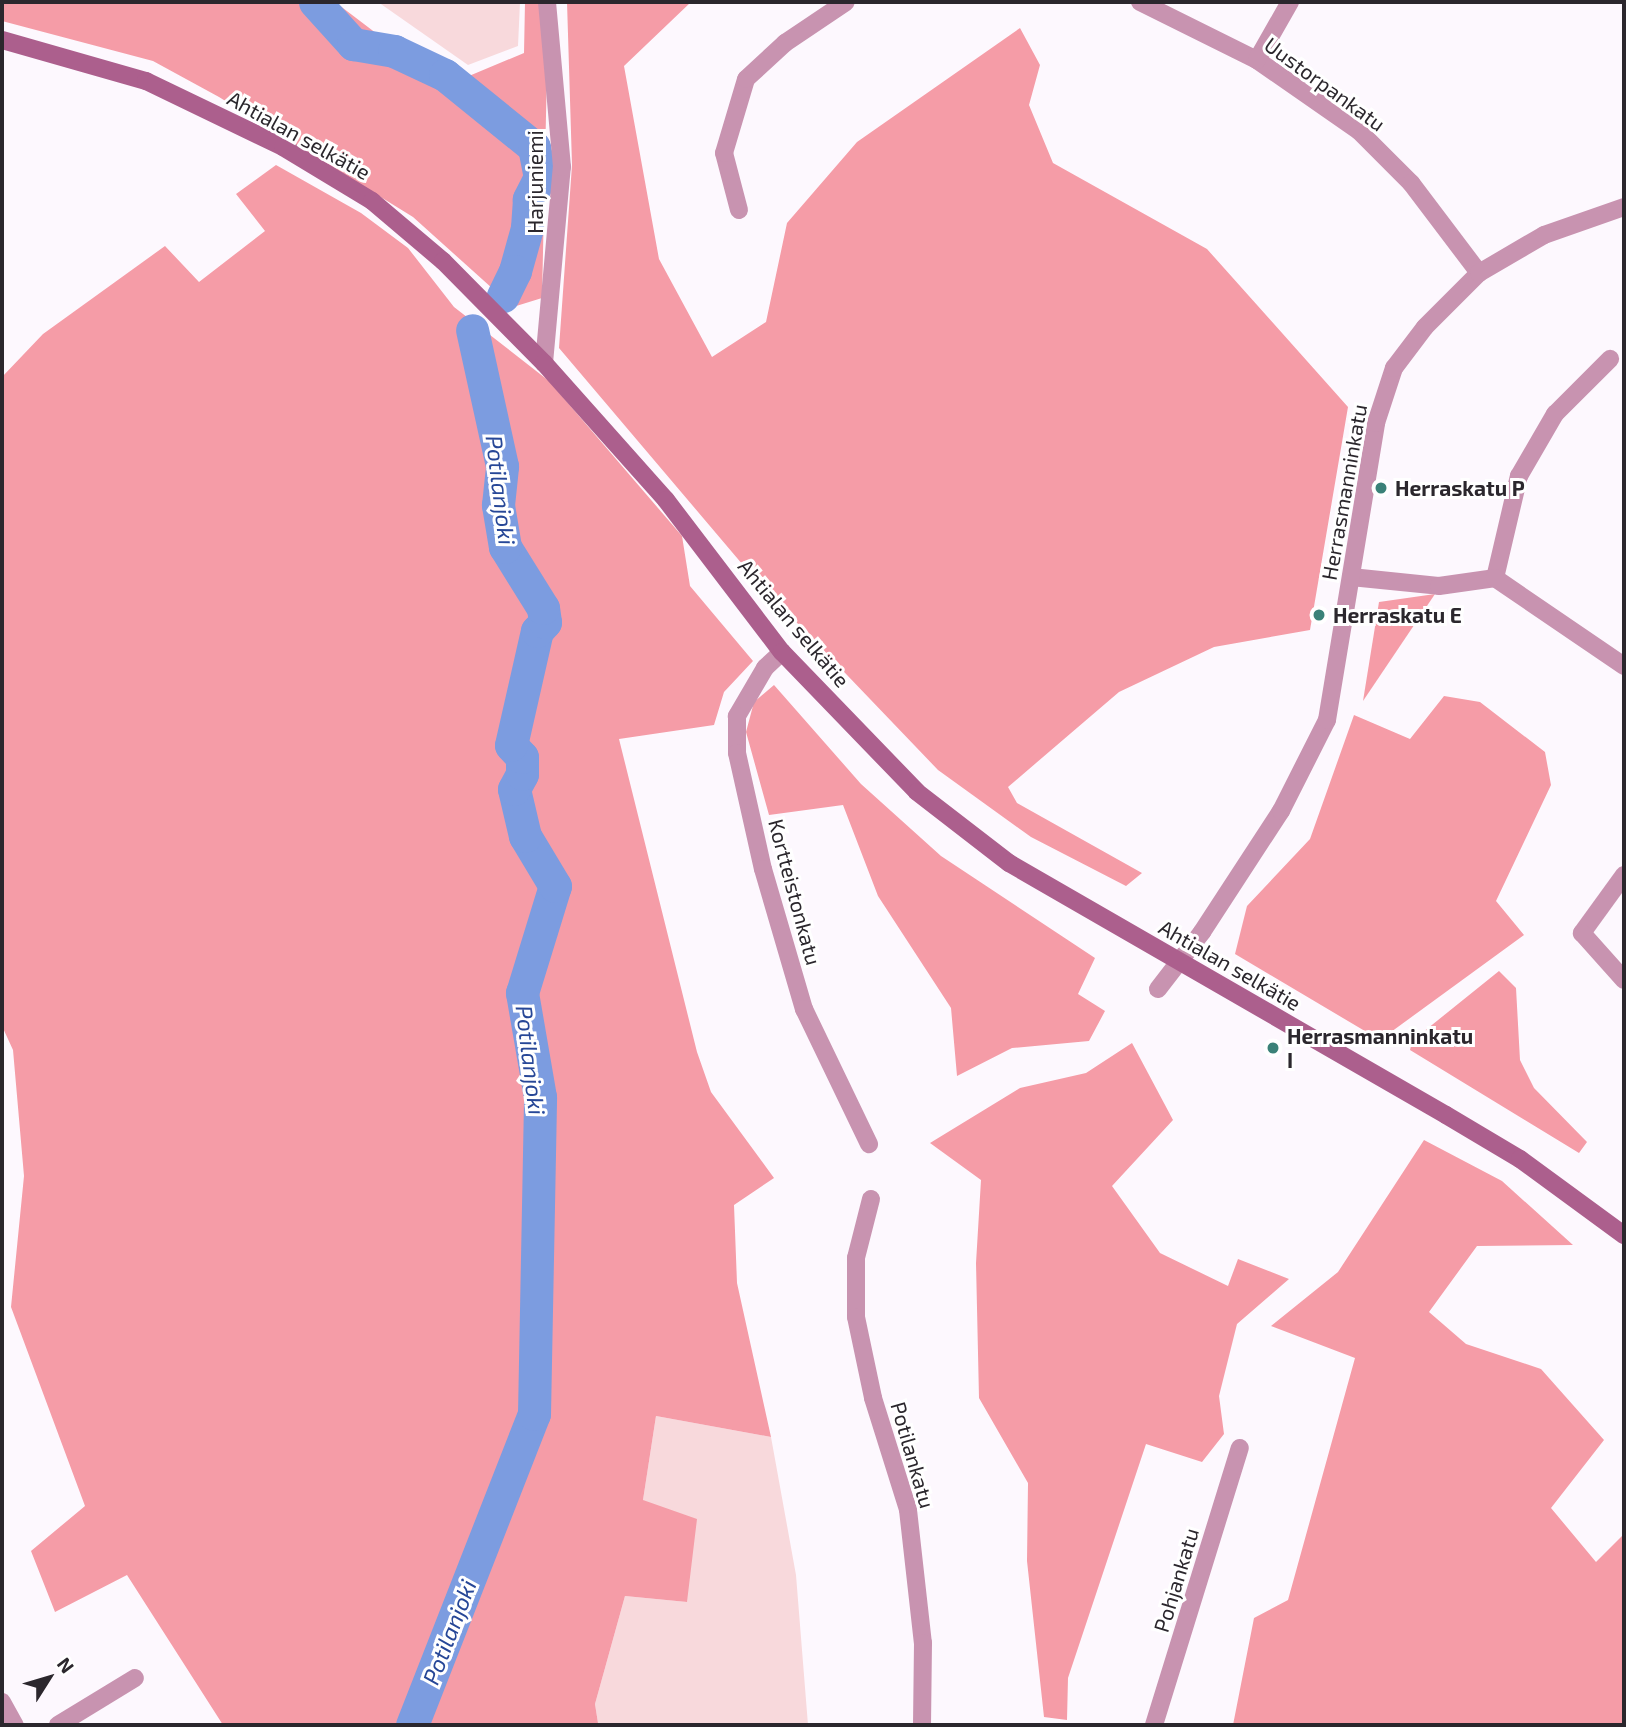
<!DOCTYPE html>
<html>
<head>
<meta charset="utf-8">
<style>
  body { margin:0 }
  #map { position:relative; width:1626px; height:1727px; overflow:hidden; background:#fdf8fe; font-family:"Exo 2",sans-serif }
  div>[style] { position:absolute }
  .green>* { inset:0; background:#f8d9dc }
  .forest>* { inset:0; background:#f59ca7 }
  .river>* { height:33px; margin:-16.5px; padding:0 16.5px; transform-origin:16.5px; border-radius:16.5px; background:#7c9ce0 }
  .street>* { height:18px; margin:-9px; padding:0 9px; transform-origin:9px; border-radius:9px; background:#c893b0 }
  .secondary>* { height:18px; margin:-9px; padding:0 9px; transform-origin:9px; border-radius:9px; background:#ac5f8d }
  .dots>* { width:19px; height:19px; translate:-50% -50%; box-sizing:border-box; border:4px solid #fff; border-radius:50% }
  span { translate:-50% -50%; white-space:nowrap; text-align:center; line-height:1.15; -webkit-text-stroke:6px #fff; paint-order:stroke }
  .street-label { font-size:21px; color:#2b272d }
  .poi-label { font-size:21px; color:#2b272d; font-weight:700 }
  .left { translate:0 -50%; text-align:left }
  .water-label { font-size:23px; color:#274797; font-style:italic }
  .frame { position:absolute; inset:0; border:4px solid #2b272d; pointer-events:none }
  .north { position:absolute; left:14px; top:1643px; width:70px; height:70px; -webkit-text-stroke:5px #fff; paint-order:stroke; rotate:53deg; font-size:19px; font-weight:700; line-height:28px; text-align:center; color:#2b272d }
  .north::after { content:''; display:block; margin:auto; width:24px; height:32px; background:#2b272d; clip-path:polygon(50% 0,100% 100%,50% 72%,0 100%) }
</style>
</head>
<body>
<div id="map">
  <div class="green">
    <div style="clip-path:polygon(378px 2px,520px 2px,518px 46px,468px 65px)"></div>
    <div style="clip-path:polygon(656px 1416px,771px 1437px,796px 1575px,808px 1725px,593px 1725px,598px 1723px,595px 1704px,625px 1596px,687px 1602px,643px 1500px)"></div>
  </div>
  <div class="forest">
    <div style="clip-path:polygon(2px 2px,335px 2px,389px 43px,457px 81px,524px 53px,525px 2px,539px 2px,547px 70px,542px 298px,513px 307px,413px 217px,219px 97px,153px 61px,2px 21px)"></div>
    <div style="clip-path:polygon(567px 2px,691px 2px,624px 66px,659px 259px,712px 357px,766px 322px,787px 223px,857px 142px,1020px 28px,1040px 65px,1029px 105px,1053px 163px,1207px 249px,1348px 407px,1310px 630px,1214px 647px,1119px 692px,1008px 787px,1017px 803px,1142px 873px,1126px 886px,1031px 837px,938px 770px,754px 578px,559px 348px,572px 165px)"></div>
    <div style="clip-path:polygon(276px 165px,361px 213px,408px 248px,454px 307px,549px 381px,682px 536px,690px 586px,753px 661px,724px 692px,714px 725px,619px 739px,697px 1052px,711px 1092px,774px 1178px,734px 1205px,737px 1283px,771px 1437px,656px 1416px,643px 1500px,697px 1519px,687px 1602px,625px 1596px,595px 1704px,598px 1723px,593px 1725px,223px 1725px,127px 1575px,55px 1612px,31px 1551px,85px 1506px,11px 1307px,24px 1176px,13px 1050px,2px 1026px,2px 377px,43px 334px,165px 246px,199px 282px,265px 231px,236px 194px)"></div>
    <div style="clip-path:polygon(1435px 594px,1363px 701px,1379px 602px)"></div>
    <div style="clip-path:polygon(774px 685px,861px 784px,941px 856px,1095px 958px,1078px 994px,1105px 1011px,1089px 1041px,1012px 1048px,957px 1076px,951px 1008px,878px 896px,843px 805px,769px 815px,746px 732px,754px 702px)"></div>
    <div style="clip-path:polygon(1444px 696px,1480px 702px,1545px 752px,1551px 785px,1496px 901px,1524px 935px,1380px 1040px,1235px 954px,1247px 906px,1310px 839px,1354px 715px,1410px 739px)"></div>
    <div style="clip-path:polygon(1499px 971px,1516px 988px,1520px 1060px,1534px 1088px,1587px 1142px,1579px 1153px,1410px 1050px,1412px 1041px)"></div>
    <div style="clip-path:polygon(1132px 1043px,1173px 1120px,1112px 1186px,1160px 1253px,1228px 1286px,1238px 1259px,1289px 1279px,1237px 1324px,1219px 1396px,1224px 1434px,1202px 1462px,1146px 1444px,1068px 1678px,1067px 1720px,1044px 1717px,1027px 1561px,1028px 1483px,979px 1398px,976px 1263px,981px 1180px,930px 1143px,1020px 1088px,1086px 1073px)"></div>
    <div style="clip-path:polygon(1424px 1140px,1502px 1181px,1573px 1245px,1477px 1246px,1429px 1312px,1466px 1344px,1541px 1369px,1604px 1440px,1551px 1508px,1596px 1562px,1624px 1534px,1624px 1725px,1233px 1725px,1254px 1618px,1288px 1600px,1355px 1358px,1271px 1326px,1338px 1272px)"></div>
  </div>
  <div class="river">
    <div style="left:315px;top:2px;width:57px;rotate:47.9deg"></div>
    <div style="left:353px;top:44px;width:42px;rotate:9.7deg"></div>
    <div style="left:394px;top:51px;width:56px;rotate:25.2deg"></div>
    <div style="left:445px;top:75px;width:114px;rotate:39deg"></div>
    <div style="left:534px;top:147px;width:31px;rotate:79deg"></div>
    <div style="left:540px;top:177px;width:25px;rotate:117deg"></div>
    <div style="left:529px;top:199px;width:29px;rotate:94deg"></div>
    <div style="left:527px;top:228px;width:45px;rotate:105.6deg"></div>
    <div style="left:515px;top:271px;width:28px;rotate:116deg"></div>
    <div style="left:412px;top:1725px;width:334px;rotate:-68.6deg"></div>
    <div style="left:534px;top:1414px;width:317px;rotate:-88.9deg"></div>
    <div style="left:540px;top:1097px;width:106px;rotate:-99.8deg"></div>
    <div style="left:522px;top:993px;width:112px;rotate:-72.9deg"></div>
    <div style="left:555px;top:886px;width:58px;rotate:-121deg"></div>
    <div style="left:525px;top:836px;width:48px;rotate:-103.2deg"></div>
    <div style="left:514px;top:789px;width:17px;rotate:-62deg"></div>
    <div style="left:522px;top:774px;width:17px;rotate:-90deg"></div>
    <div style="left:522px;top:757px;width:16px;rotate:-133deg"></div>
    <div style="left:511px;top:745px;width:117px;rotate:-77.2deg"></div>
    <div style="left:537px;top:631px;width:12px;rotate:-48deg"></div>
    <div style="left:545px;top:622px;width:14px;rotate:-98deg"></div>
    <div style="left:543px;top:608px;width:72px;rotate:-121.9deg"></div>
    <div style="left:505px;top:547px;width:43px;rotate:-99.5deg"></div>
    <div style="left:498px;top:505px;width:39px;rotate:-84deg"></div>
    <div style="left:502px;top:466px;width:139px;rotate:-102.4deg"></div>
  </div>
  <div class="street">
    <div style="left:1140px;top:2px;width:131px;rotate:26.4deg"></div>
    <div style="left:1257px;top:60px;width:124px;rotate:34.8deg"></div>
    <div style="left:1359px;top:131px;width:74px;rotate:45deg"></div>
    <div style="left:1411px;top:183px;width:113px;rotate:52.9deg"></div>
    <div style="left:1257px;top:60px;width:67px;rotate:-60.4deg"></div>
    <div style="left:739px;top:210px;width:59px;rotate:-104.7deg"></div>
    <div style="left:724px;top:153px;width:77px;rotate:-73.4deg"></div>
    <div style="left:746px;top:79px;width:53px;rotate:-42.7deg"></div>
    <div style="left:785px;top:43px;width:73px;rotate:-33.9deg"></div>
    <div style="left:544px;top:363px;width:197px;rotate:-84.8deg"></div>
    <div style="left:562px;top:167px;width:166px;rotate:-95.2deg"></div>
    <div style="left:1351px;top:577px;width:88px;rotate:5.8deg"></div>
    <div style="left:1439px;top:586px;width:57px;rotate:-8.1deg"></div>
    <div style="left:1495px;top:578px;width:105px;rotate:-76.8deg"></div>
    <div style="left:1519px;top:476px;width:72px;rotate:-59.9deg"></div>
    <div style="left:1555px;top:414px;width:78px;rotate:-45deg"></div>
    <div style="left:1495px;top:578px;width:156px;rotate:34.3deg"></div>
    <div style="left:782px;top:652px;width:23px;rotate:137deg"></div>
    <div style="left:765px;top:668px;width:56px;rotate:120.3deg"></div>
    <div style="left:737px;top:716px;width:37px;rotate:90deg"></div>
    <div style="left:737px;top:753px;width:119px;rotate:77.4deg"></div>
    <div style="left:763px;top:869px;width:146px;rotate:73.7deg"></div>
    <div style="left:804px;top:1009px;width:150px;rotate:64.3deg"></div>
    <div style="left:1624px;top:875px;width:72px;rotate:125.9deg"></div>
    <div style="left:1582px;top:933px;width:63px;rotate:48.2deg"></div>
    <div style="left:1158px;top:989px;width:72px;rotate:-52.3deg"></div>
    <div style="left:1202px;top:932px;width:145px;rotate:-56.9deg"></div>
    <div style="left:1281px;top:811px;width:102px;rotate:-63.2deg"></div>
    <div style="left:1327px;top:720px;width:301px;rotate:-80.6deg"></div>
    <div style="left:1376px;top:423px;width:58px;rotate:-71.9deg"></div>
    <div style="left:1394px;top:368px;width:51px;rotate:-52.9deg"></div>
    <div style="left:1425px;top:327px;width:76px;rotate:-45deg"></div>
    <div style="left:1479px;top:273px;width:75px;rotate:-30.3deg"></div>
    <div style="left:1544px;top:235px;width:85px;rotate:-19.3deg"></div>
    <div style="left:871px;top:1199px;width:61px;rotate:104.3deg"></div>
    <div style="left:856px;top:1258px;width:59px;rotate:90deg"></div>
    <div style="left:856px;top:1317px;width:83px;rotate:78.1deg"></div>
    <div style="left:873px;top:1398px;width:117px;rotate:72.6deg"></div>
    <div style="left:908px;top:1510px;width:134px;rotate:83.6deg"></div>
    <div style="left:923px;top:1643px;width:82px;rotate:90.7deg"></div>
    <div style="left:2px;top:1702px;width:26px;rotate:61deg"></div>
    <div style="left:58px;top:1725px;width:90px;rotate:-31.4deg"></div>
    <div style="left:1154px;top:1725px;width:290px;rotate:-72.8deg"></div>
  </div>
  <div class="secondary">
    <div style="left:2px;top:40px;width:150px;rotate:15.9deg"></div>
    <div style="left:146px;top:81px;width:152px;rotate:25.7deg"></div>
    <div style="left:283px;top:147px;width:104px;rotate:31.2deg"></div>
    <div style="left:372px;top:201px;width:93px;rotate:40.2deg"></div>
    <div style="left:443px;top:261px;width:144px;rotate:45.3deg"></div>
    <div style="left:544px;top:363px;width:183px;rotate:48.3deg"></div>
    <div style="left:666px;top:500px;width:191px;rotate:52.7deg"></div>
    <div style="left:782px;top:652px;width:194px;rotate:46deg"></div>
    <div style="left:917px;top:792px;width:116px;rotate:37.7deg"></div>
    <div style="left:1009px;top:863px;width:504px;rotate:29.97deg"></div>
    <div style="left:1446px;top:1115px;width:86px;rotate:30.7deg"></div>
    <div style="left:1520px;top:1159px;width:129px;rotate:36.2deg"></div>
  </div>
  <div class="dots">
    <div style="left:1381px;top:488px;background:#3a8178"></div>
    <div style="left:1319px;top:615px;background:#3a8178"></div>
    <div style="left:1273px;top:1048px;background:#3a8178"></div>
  </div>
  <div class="street-label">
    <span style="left:1325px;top:84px;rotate:36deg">Uustorpankatu</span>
    <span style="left:299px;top:135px;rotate:29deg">Ahtialan selkätie</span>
    <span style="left:535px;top:182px;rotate:-90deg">Harjuniemi</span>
    <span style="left:1344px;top:492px;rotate:-80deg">Herrasmanninkatu</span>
    <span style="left:794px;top:623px;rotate:50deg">Ahtialan selkätie</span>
    <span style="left:795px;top:892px;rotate:75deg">Kortteistonkatu</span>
    <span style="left:1230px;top:965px;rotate:30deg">Ahtialan selkätie</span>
    <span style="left:913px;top:1455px;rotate:74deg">Potilankatu</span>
    <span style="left:1176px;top:1580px;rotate:-73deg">Pohjankatu</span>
  </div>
  <div class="poi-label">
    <span class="left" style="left:1395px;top:488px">Herraskatu P</span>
    <span class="left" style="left:1333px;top:615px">Herraskatu E</span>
    <span class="left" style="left:1287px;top:1048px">Herrasmanninkatu<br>I</span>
  </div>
  <div class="water-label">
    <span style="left:501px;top:490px;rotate:83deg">Potilanjoki</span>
    <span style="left:531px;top:1060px;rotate:83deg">Potilanjoki</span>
    <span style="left:449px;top:1632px;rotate:-69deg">Potilanjoki</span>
  </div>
  <div class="frame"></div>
  <div class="north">N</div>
</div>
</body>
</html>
